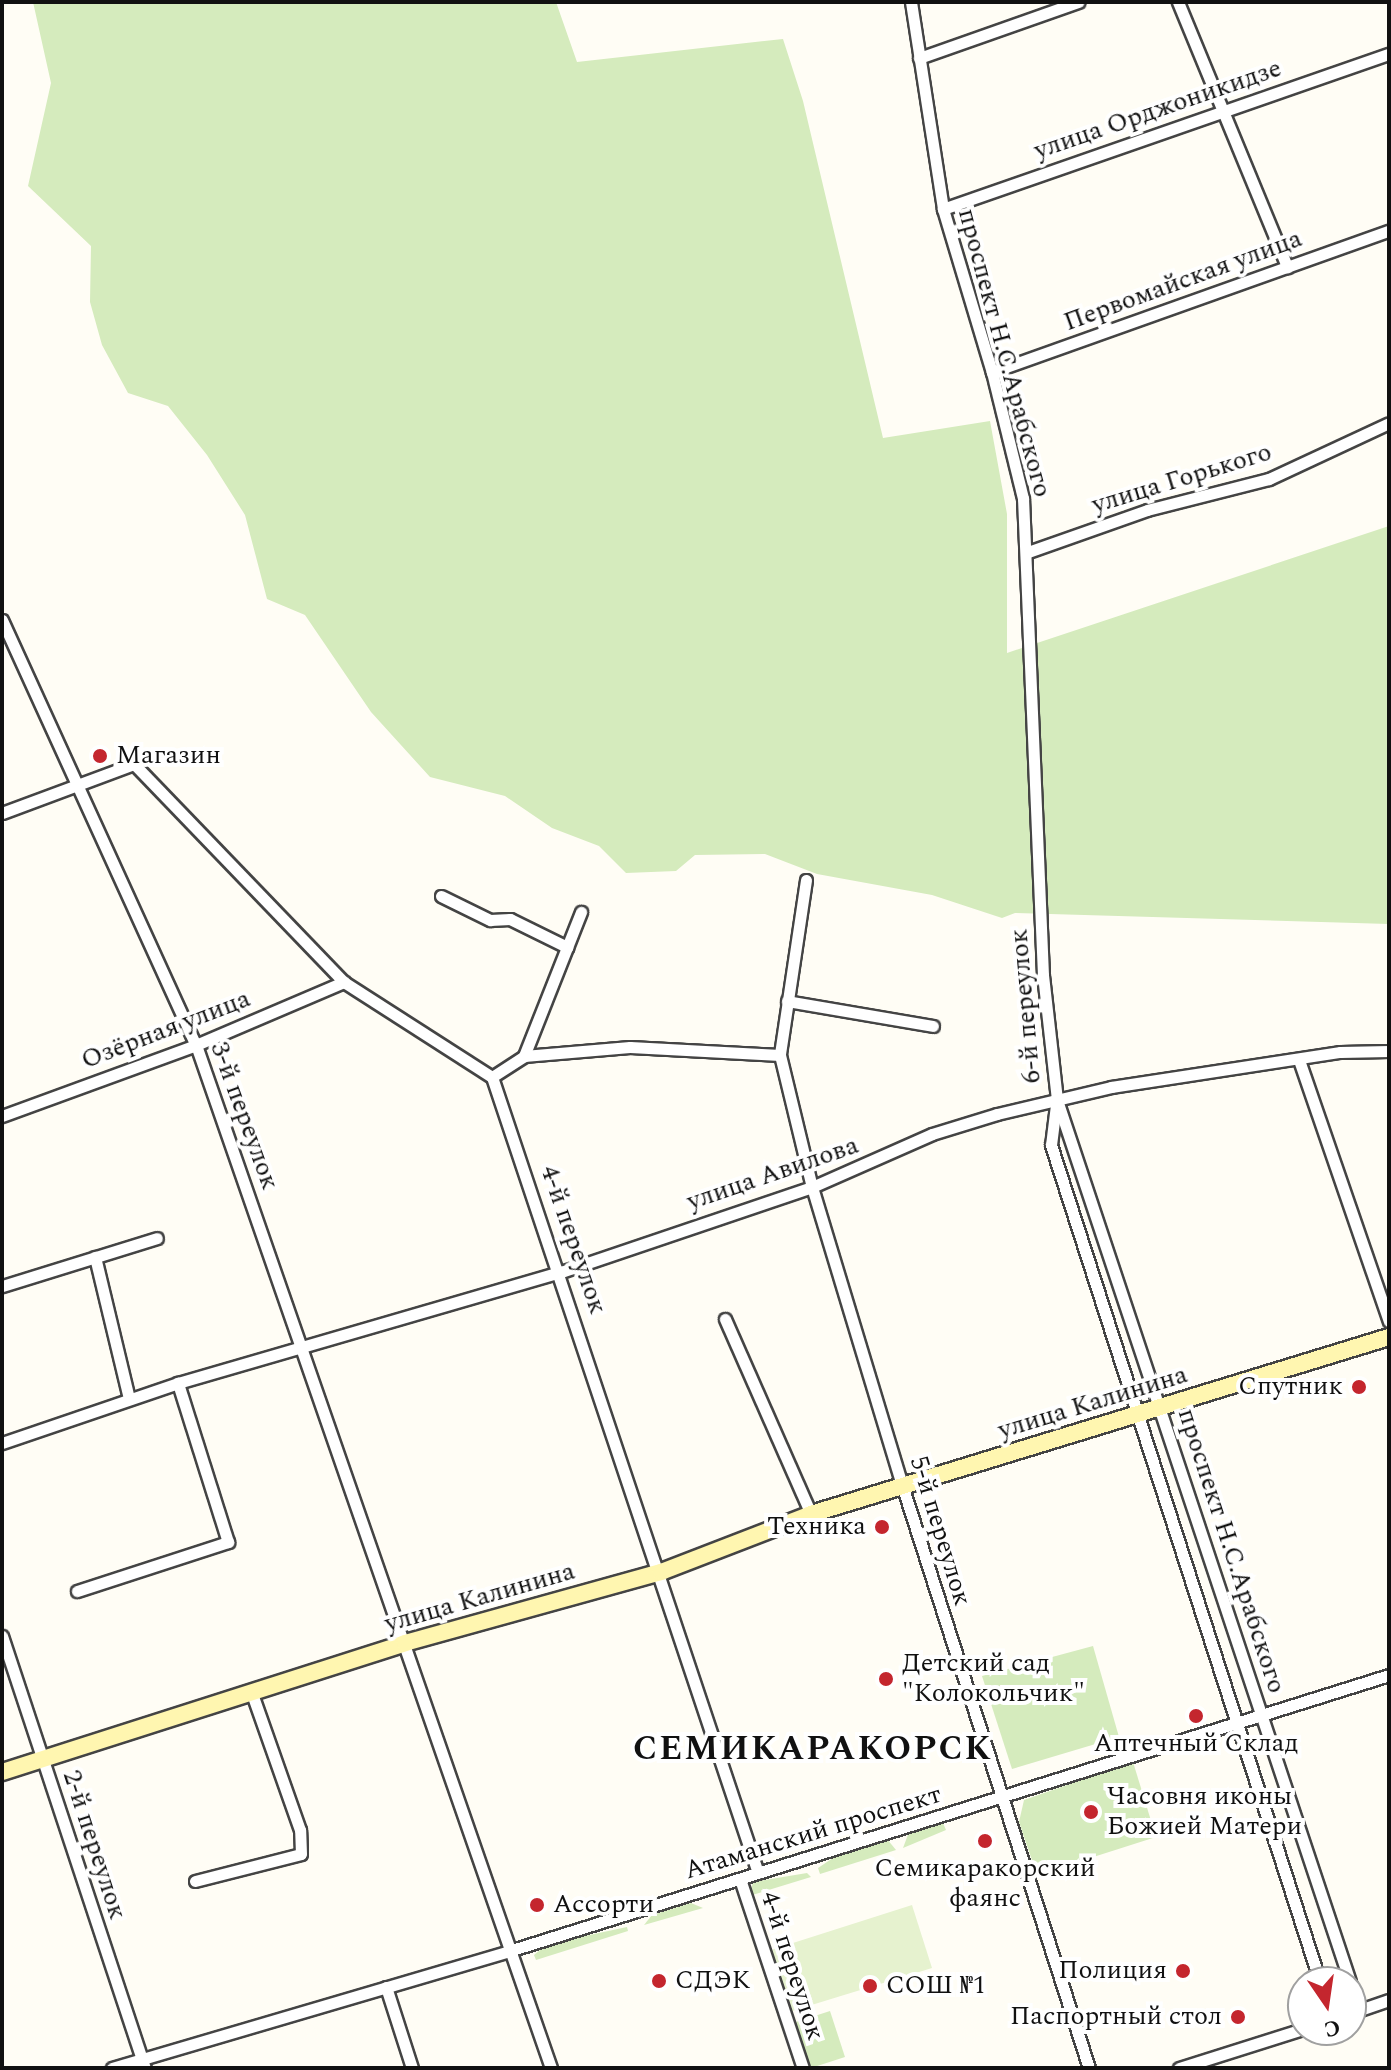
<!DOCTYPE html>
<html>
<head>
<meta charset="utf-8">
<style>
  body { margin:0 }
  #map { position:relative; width:1391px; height:2070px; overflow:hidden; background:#fffdf5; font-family:Spectral,serif }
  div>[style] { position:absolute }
  .green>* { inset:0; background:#d5ebbd }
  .pitch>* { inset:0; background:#e6f2cf }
  .roads { filter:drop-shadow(2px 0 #444) drop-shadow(-2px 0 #444) drop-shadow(0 2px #444) drop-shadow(0 -2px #444) }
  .street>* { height:11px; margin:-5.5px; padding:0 5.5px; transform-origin:5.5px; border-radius:5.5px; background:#fff }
  .secondary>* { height:16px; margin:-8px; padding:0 8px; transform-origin:8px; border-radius:8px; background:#fff6b0 }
  .dots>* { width:22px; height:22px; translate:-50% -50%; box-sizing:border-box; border:4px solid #fff; border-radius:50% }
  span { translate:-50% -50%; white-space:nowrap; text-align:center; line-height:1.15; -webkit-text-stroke:8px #fff; paint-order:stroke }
  .street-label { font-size:26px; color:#111 }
  .poi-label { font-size:26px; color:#111 }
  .left { translate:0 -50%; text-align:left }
  .right { translate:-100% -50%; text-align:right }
  .district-label { font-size:34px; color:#111; font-weight:700; letter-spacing:2px }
  .frame { position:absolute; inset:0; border:4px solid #111; pointer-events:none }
  .north { position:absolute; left:1287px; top:1966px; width:80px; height:80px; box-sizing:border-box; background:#fff; border:2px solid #a0a0a0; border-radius:50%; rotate:167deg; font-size:22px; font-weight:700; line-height:32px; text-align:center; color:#111 }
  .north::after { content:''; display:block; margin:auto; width:28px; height:36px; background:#c4262e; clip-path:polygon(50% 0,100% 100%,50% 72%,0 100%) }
</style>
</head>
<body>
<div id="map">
  <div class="green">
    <div style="clip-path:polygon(33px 2px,556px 2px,577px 62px,783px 39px,803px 101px,883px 438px,990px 421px,1007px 514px,1007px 653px,1389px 526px,1389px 924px,1015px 913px,1002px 918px,932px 895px,817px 874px,765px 854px,695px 855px,676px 871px,626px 873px,599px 846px,552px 828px,505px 796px,430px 777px,371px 712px,305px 615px,267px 599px,245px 515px,207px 455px,168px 406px,128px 393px,102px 345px,90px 302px,91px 246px,28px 186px,51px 83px)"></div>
    <div style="clip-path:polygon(1093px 1646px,1119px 1737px,1012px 1769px,982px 1676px)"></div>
    <div style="clip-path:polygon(1133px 1762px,1156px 1837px,1037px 1875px,1019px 1822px,1024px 1800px)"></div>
    <div style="clip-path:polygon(943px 1823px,946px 1830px,903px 1848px,909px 1832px)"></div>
    <div style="clip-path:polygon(887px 1839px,896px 1850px,820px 1874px,818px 1868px,839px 1854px)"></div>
    <div style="clip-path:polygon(807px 1873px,811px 1877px,749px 1896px,753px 1882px)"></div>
    <div style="clip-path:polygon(691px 1903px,703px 1908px,644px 1925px,652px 1915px)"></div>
    <div style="clip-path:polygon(627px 1927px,628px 1931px,536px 1960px,534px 1955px,547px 1944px)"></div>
    <div style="clip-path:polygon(830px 2011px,845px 2057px,811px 2068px,796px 2022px)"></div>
  </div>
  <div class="pitch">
    <div style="clip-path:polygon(912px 1905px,932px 1968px,792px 2011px,771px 1950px)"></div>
  </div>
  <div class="roads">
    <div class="street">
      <div style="left:911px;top:2px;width:209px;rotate:81.2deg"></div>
      <div style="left:943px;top:209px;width:170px;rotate:73.3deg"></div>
      <div style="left:992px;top:372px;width:130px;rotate:76.2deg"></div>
      <div style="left:1023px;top:498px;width:477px;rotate:87.6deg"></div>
      <div style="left:1043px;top:975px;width:126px;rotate:83.6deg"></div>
      <div style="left:1057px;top:1100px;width:929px;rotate:71.62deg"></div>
      <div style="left:1178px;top:2px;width:287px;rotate:67.6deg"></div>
      <div style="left:919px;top:58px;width:169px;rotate:-19.4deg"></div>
      <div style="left:943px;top:209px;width:472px;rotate:-19.2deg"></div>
      <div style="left:992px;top:372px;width:421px;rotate:-19.6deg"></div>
      <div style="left:1028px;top:552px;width:126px;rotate:-19.4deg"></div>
      <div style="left:1147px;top:510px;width:126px;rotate:-14.3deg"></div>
      <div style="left:1269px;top:479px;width:132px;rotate:-25deg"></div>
      <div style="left:2px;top:620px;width:467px;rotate:65.5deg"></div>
      <div style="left:196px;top:1045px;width:1083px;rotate:70.86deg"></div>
      <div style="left:2px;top:813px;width:141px;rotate:-20.4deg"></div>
      <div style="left:134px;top:764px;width:303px;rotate:46.1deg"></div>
      <div style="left:344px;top:982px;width:176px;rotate:32.7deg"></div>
      <div style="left:492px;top:1077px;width:839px;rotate:71.52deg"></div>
      <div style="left:806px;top:880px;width:177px;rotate:98.5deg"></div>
      <div style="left:780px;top:1055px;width:136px;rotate:76.4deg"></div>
      <div style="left:812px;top:1187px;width:314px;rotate:73.2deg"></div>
      <div style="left:903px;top:1488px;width:609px;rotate:72.22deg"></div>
      <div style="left:441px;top:896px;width:55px;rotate:26.1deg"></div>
      <div style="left:490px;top:920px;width:20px;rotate:-3deg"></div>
      <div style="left:510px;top:919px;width:64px;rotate:26.2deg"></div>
      <div style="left:787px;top:1001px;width:148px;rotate:9.7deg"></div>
      <div style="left:524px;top:1056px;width:106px;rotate:-4.9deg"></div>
      <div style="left:630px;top:1047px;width:150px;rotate:3.1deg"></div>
      <div style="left:1299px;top:1060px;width:276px;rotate:71deg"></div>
      <div style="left:492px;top:1077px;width:38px;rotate:-33deg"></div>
      <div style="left:524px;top:1056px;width:155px;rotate:-68.4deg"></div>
      <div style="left:1056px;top:1105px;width:40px;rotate:97.1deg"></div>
      <div style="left:1051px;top:1145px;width:879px;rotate:72.18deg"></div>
      <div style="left:2px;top:1116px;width:207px;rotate:-20.1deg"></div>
      <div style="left:196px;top:1045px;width:161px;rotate:-23.1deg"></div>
      <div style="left:95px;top:1257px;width:146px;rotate:76.5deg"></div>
      <div style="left:2px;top:1286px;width:162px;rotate:-17.2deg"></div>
      <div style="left:725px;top:1319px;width:213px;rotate:66.2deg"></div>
      <div style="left:2px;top:1443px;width:186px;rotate:-18.8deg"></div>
      <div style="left:178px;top:1383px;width:399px;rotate:-16.2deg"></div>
      <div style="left:561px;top:1272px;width:265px;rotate:-18.7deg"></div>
      <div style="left:812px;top:1187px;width:131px;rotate:-23.8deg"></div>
      <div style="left:932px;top:1134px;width:68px;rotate:-17.1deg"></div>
      <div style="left:997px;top:1114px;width:117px;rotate:-13.3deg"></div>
      <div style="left:1111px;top:1087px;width:232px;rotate:-8.7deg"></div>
      <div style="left:1340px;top:1052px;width:49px;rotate:-1.2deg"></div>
      <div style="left:77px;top:1591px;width:159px;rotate:-18deg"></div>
      <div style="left:228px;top:1542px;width:167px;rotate:-107.5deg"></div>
      <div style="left:2px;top:1636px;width:455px;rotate:71.7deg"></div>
      <div style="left:740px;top:1879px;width:199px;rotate:71.6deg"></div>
      <div style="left:195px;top:1881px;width:109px;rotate:-14.3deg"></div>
      <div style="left:301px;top:1854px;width:24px;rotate:-92deg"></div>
      <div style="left:300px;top:1830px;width:144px;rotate:-109.4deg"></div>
      <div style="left:1351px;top:1985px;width:26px;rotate:72deg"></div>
      <div style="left:386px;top:1987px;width:85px;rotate:72.2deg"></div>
      <div style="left:1351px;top:2013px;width:40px;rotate:-18.9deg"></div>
      <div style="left:112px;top:2068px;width:417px;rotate:-16.4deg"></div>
      <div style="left:512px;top:1950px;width:919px;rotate:-17.41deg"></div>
      <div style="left:1179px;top:2068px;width:130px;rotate:-17.5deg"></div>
    </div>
    <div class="secondary">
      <div style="left:2px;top:1772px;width:423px;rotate:-17.7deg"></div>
      <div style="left:405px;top:1643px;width:266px;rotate:-15.5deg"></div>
      <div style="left:661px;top:1572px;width:161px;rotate:-21.1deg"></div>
      <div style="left:811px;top:1514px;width:604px;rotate:-17.03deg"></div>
    </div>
  </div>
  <div class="dots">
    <div style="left:100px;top:756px;background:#c4262e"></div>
    <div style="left:1359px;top:1387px;background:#c4262e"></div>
    <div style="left:882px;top:1527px;background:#c4262e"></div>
    <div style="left:886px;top:1679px;background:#c4262e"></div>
    <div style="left:1196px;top:1716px;background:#c4262e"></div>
    <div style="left:1091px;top:1812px;background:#c4262e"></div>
    <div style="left:985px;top:1841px;background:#c4262e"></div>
    <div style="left:537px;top:1905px;background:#c4262e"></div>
    <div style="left:1183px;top:1971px;background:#c4262e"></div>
    <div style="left:659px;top:1981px;background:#c4262e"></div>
    <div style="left:870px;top:1986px;background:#c4262e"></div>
    <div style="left:1238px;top:2017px;background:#c4262e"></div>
  </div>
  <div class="street-label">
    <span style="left:1158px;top:110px;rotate:-19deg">улица Орджоникидзе</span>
    <span style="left:1183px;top:281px;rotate:-20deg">Первомайская улица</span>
    <span style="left:1004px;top:353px;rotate:75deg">проспект Н.С.Арабского</span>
    <span style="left:1182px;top:479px;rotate:-17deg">улица Горького</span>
    <span style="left:1026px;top:1006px;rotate:-95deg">6-й переулок</span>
    <span style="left:166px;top:1030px;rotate:-21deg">Озёрная улица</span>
    <span style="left:244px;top:1116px;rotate:70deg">3-й переулок</span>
    <span style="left:773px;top:1174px;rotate:-19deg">улица Авилова</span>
    <span style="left:573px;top:1240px;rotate:71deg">4-й переулок</span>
    <span style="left:1093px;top:1403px;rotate:-17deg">улица Калинина</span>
    <span style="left:940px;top:1531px;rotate:73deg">5-й переулок</span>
    <span style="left:1231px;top:1551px;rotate:72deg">проспект Н.С.Арабского</span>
    <span style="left:480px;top:1598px;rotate:-16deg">улица Калинина</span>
    <span style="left:813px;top:1833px;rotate:-17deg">Атаманский проспект</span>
    <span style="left:94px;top:1845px;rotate:72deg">2-й переулок</span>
    <span style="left:792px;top:1966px;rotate:72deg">4-й переулок</span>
  </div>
  <div class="poi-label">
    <span class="left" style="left:116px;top:756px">Магазин</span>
    <span class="right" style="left:1343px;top:1387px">Спутник</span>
    <span class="right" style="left:866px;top:1527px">Техника</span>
    <span class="left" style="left:902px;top:1679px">Детский сад<br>"Колокольчик"</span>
    <span style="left:1196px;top:1744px">Аптечный Склад</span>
    <span class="left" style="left:1107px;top:1812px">Часовня иконы<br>Божией Матери</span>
    <span style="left:985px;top:1884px">Семикаракорский<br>фаянс</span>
    <span class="left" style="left:553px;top:1905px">Ассорти</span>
    <span class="right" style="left:1167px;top:1971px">Полиция</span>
    <span class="left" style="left:675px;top:1981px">СДЭК</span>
    <span class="left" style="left:886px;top:1986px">СОШ №1</span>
    <span class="right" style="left:1222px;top:2017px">Паспортный стол</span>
  </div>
  <div class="district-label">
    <span style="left:813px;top:1750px">СЕМИКАРАКОРСК</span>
  </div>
  <div class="frame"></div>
  <div class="north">С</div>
</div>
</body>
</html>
